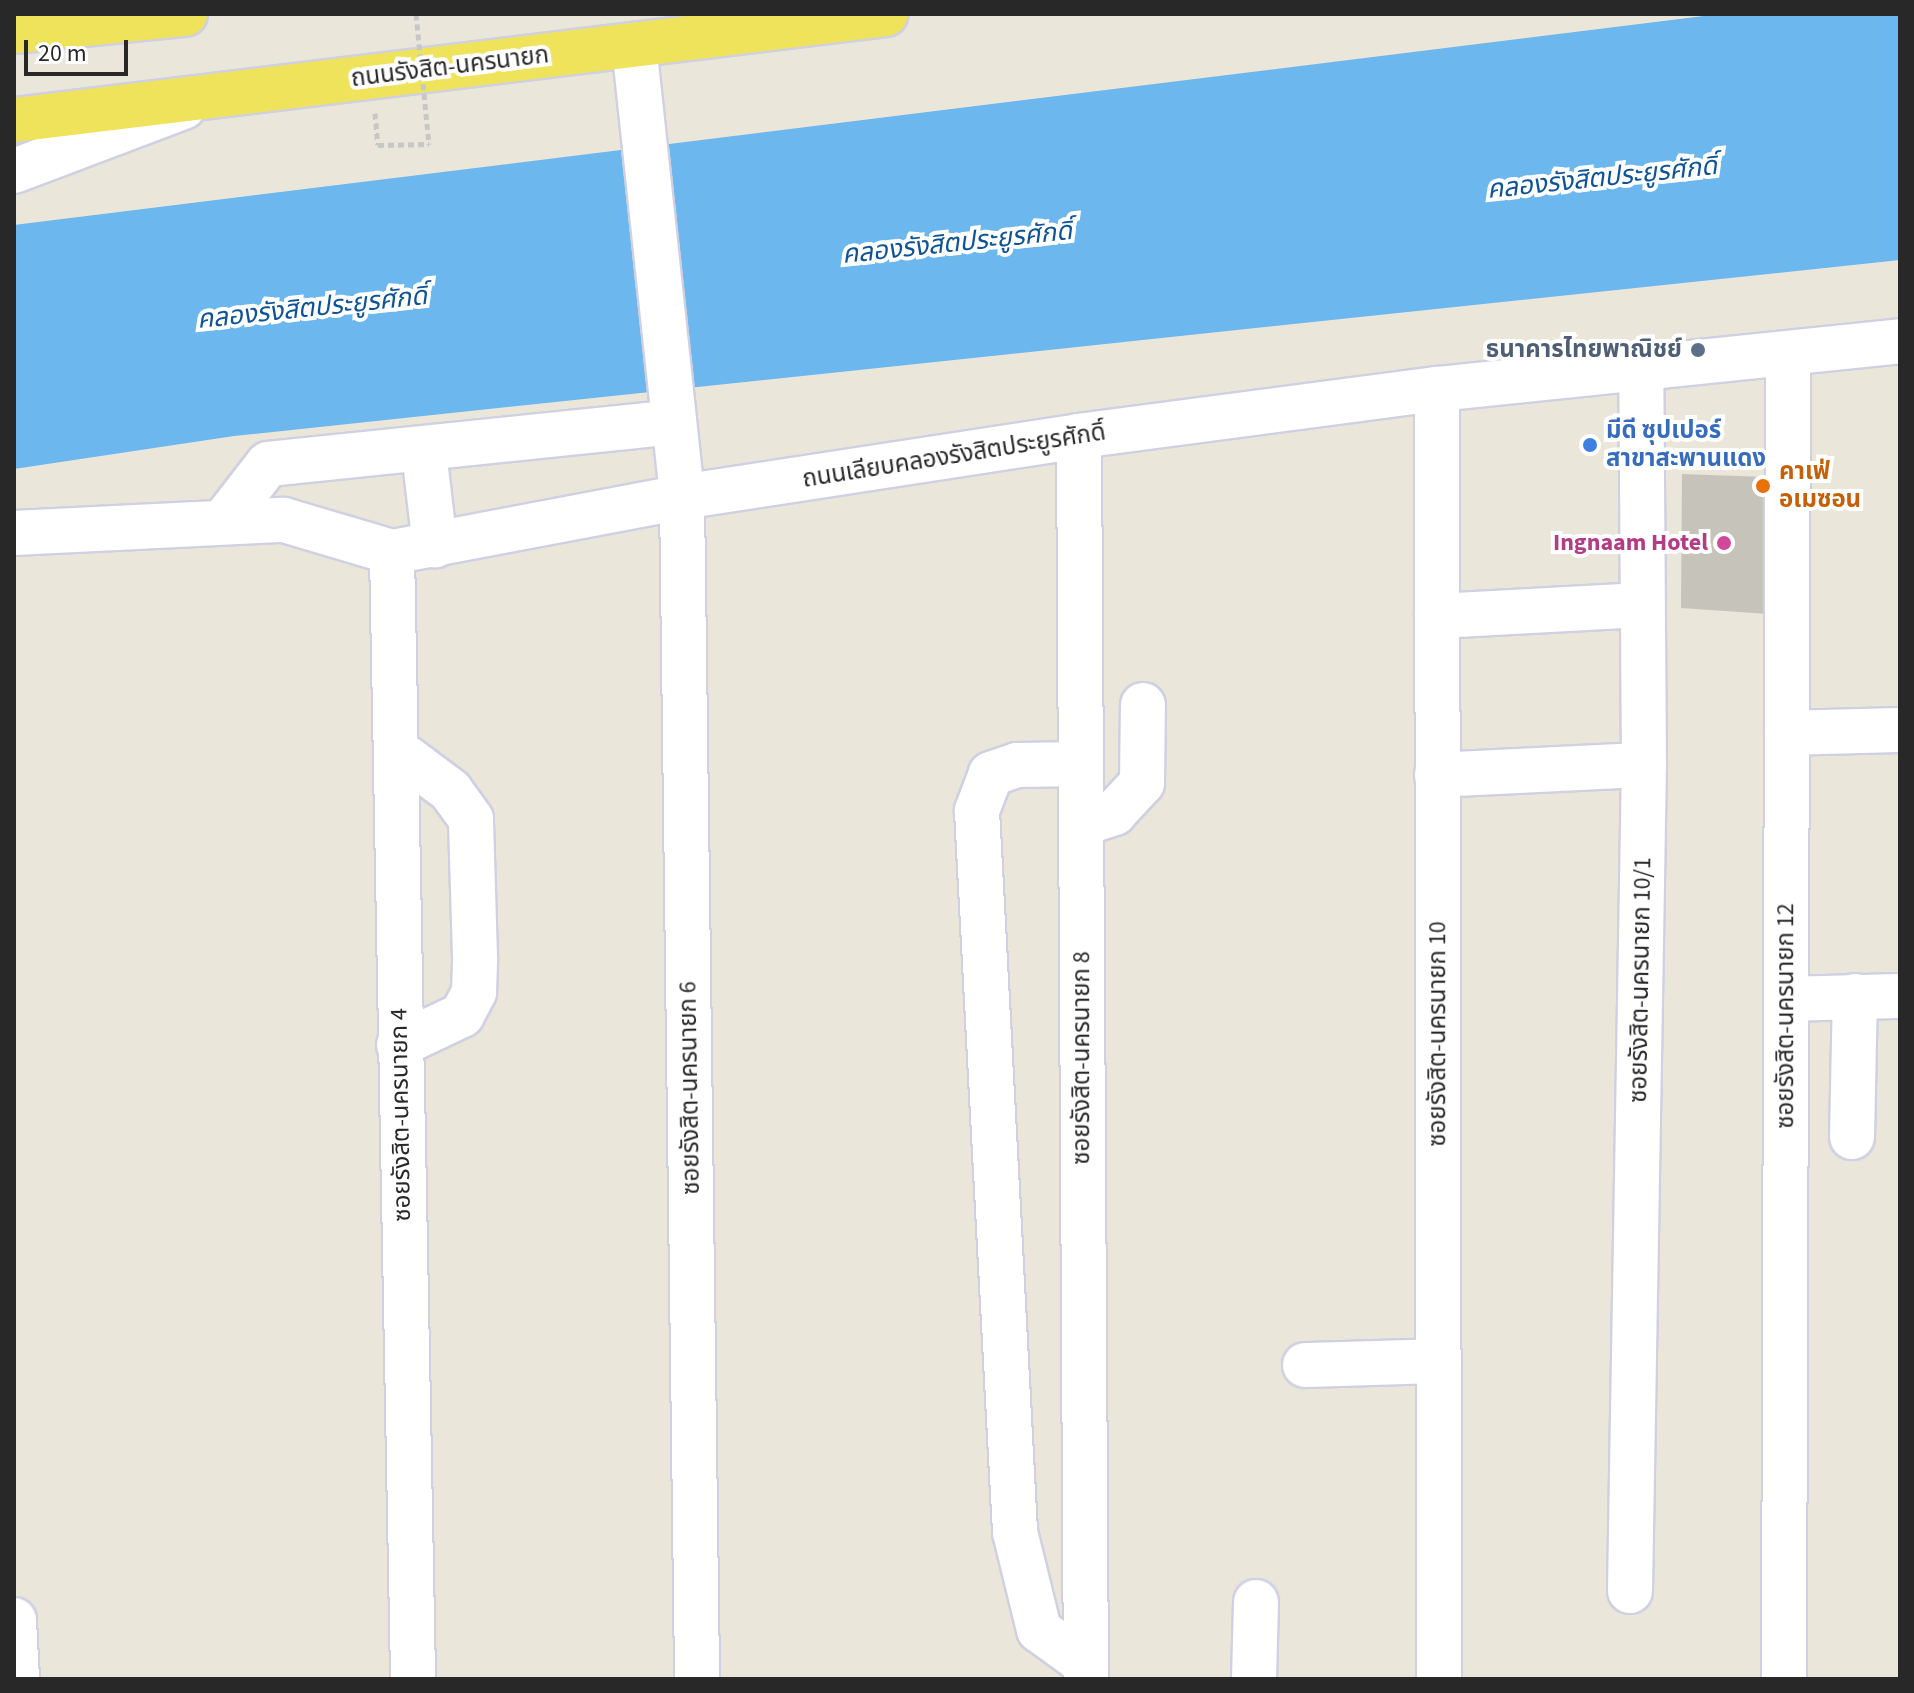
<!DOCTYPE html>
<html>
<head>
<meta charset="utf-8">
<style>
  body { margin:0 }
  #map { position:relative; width:1914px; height:1693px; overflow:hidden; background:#ebe6da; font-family:"Source Sans 3","Noto Sans Thai",sans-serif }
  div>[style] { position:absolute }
  .water>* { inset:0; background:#6cb7ed }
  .building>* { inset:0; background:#c6c3ba }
  .path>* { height:5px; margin-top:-2.5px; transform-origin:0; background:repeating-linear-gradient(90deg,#c7c7c7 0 6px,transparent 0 10px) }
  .roads { filter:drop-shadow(2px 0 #cfd0e2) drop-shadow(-2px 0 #cfd0e2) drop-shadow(0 2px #cfd0e2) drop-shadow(0 -2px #cfd0e2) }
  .minor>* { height:44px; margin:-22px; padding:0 22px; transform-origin:22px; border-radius:22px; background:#fff }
  .major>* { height:44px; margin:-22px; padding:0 22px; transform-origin:22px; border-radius:22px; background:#efe35b }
  .path-bridge>* { height:5px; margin-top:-2.5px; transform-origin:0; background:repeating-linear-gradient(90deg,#c7c7c7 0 6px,transparent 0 10px) }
  .dots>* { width:22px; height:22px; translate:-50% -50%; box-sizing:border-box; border:4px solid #fff; border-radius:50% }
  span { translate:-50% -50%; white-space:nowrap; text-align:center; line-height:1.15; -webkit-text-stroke:8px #fff; paint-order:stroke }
  .street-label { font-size:24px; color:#282828 }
  .service-label { font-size:24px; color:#4e5e75; font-weight:700 }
  .right { translate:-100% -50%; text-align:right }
  .shop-label { font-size:24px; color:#366cbe; font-weight:700 }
  .left { translate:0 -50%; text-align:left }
  .food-label { font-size:24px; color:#c56008; font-weight:700 }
  .hotel-label { font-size:24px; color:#b23c85; font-weight:700 }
  .water-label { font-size:26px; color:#0e5397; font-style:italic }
  .frame { position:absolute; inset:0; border:16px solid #282828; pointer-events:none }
  .scale { position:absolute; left:24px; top:40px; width:104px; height:36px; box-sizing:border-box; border:4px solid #282828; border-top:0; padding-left:10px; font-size:24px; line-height:28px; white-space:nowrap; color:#282828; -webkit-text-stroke:6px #fff; paint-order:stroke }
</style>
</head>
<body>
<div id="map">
  <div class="water">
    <div style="clip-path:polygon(1720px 14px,1900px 14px,1900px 260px,234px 436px,14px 469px,14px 225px)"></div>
  </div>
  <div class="building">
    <div style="clip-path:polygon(1682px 474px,1766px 477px,1768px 614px,1681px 608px)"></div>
  </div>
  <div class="path">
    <div style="left:375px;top:113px;width:32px;rotate:85deg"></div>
    <div style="left:378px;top:145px;width:51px;rotate:-1.1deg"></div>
  </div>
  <div class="roads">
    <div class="minor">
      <div style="left:634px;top:45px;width:455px;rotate:83.9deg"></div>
      <div style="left:682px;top:497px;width:1182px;rotate:89.27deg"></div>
      <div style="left:14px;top:171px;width:181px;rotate:-20.7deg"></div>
      <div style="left:1437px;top:389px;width:1290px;rotate:89.91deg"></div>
      <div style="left:1079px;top:436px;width:1243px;rotate:89.68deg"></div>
      <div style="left:424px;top:452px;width:94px;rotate:83.3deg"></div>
      <div style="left:226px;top:518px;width:68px;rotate:-52.1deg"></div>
      <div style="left:268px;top:464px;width:406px;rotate:-5.9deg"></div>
      <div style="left:14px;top:533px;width:270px;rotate:-2.8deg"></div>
      <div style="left:284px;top:520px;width:113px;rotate:16.5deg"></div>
      <div style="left:392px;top:552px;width:295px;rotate:-10.7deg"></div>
      <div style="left:682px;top:497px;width:402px;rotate:-8.7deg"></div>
      <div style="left:1079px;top:436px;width:361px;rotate:-7.5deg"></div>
      <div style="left:1437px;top:389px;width:465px;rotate:-5.9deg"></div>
      <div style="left:392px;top:552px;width:1127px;rotate:88.93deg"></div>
      <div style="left:1437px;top:616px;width:206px;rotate:-3.1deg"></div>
      <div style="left:1787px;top:733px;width:113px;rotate:-1.5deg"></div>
      <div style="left:1081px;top:764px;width:64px;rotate:179.1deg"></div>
      <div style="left:1017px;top:765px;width:28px;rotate:161deg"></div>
      <div style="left:991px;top:774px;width:40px;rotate:111deg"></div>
      <div style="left:977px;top:811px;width:722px;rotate:86.98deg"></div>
      <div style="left:1015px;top:1532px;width:101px;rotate:76.2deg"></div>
      <div style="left:1039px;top:1630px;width:57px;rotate:35.7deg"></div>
      <div style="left:1437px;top:775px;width:207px;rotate:-2.8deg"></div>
      <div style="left:1081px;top:824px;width:35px;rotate:-18deg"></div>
      <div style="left:1114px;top:813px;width:41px;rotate:-47deg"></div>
      <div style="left:1142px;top:783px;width:78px;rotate:-89.3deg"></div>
      <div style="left:1787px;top:999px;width:113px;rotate:-1.5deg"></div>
      <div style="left:399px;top:1045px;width:70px;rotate:-25.5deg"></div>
      <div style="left:462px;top:1015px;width:26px;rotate:-62deg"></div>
      <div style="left:474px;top:992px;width:35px;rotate:-88deg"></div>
      <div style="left:475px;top:957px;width:138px;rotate:-91.7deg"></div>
      <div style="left:471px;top:819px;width:34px;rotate:-126deg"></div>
      <div style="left:451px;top:791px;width:64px;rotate:-143.3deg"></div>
      <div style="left:1852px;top:1137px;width:141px;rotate:-88.8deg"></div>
      <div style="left:1305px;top:1365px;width:134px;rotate:-1.7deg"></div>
      <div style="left:1630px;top:1591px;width:826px;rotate:-89.03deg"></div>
      <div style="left:1644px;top:765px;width:397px;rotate:-90.4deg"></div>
      <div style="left:14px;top:1620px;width:59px;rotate:87.1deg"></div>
      <div style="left:1254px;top:1679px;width:77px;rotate:-88.5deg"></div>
      <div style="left:1784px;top:1679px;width:1325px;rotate:-89.83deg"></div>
    </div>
    <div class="major">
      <div style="left:14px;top:31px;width:172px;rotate:-5.7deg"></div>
      <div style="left:14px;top:120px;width:878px;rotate:-6.93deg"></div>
    </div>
  </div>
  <div class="path-bridge">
    <div style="left:416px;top:14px;width:131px;rotate:84.3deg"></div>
  </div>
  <div class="dots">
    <div style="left:1698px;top:350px;background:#5c6f8a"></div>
    <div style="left:1590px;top:445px;background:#3f7fe0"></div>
    <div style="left:1763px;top:486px;background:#e8710a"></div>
    <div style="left:1724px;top:543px;background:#d1479c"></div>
  </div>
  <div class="street-label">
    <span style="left:450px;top:67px;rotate:-7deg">ถนนรังสิต-นครนายก</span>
    <span style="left:954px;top:456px;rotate:-9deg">ถนนเลียบคลองรังสิตประยูรศักดิ์</span>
    <span style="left:1641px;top:980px;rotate:-89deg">ซอยรังสิต-นครนายก 10/1</span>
    <span style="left:1786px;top:1016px;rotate:-90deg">ซอยรังสิต-นครนายก 12</span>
    <span style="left:1438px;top:1034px;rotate:-90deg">ซอยรังสิต-นครนายก 10</span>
    <span style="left:1082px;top:1058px;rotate:-90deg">ซอยรังสิต-นครนายก 8</span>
    <span style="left:690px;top:1088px;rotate:-91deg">ซอยรังสิต-นครนายก 6</span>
    <span style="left:401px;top:1115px;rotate:-91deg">ซอยรังสิต-นครนายก 4</span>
  </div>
  <div class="service-label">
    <span class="right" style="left:1682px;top:350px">ธนาคารไทยพาณิชย์</span>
  </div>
  <div class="shop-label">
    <span class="left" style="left:1606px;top:445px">มีดี ซุปเปอร์<br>สาขาสะพานแดง</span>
  </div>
  <div class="food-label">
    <span class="left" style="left:1779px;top:486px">คาเฟ่<br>อเมซอน</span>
  </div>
  <div class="hotel-label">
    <span class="right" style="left:1708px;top:543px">Ingnaam Hotel</span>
  </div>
  <div class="water-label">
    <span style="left:1602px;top:178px;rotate:-6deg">คลองรังสิตประยูรศักดิ์</span>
    <span style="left:957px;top:243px;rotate:-6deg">คลองรังสิตประยูรศักดิ์</span>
    <span style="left:312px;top:308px;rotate:-6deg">คลองรังสิตประยูรศักดิ์</span>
  </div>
  <div class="frame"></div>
  <div class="scale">20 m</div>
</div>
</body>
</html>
